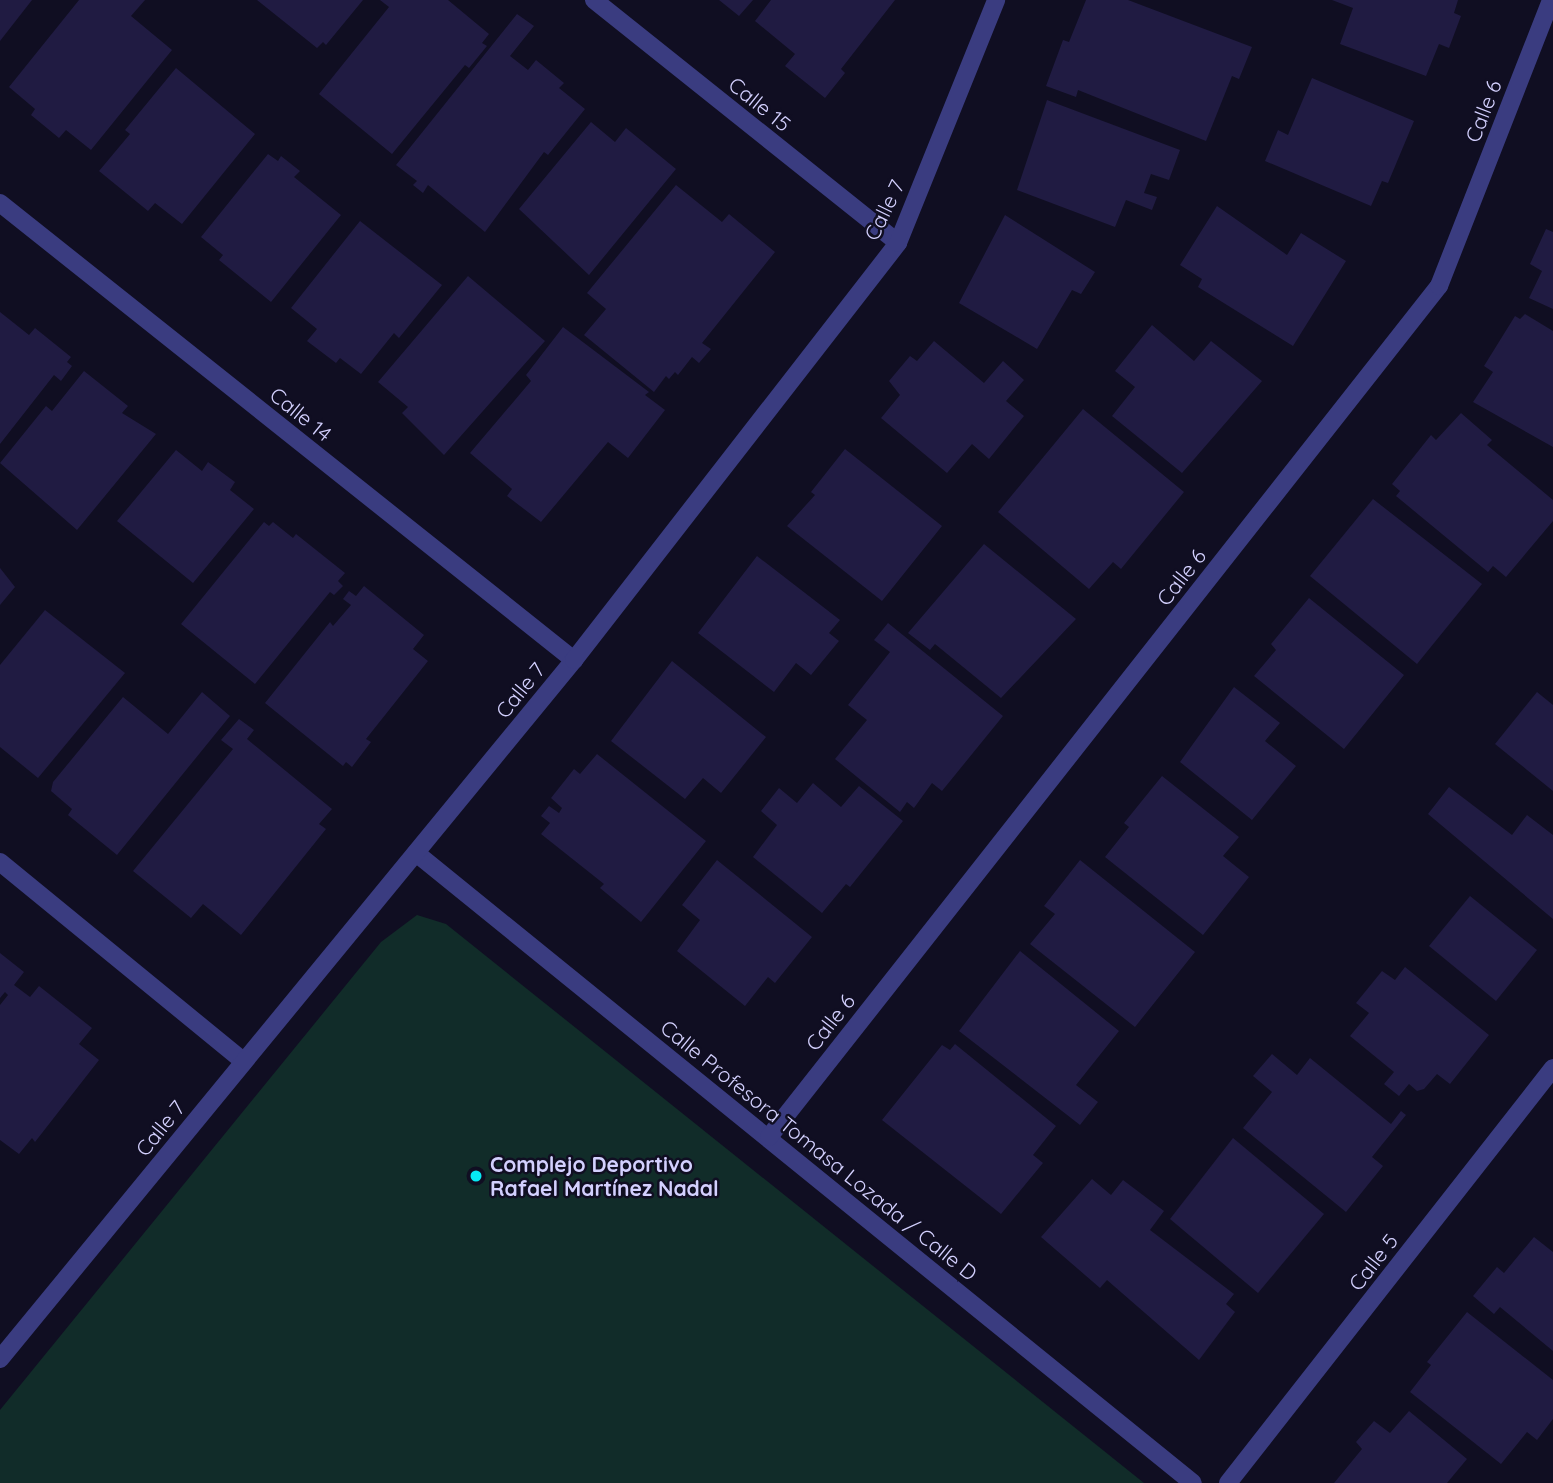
<!DOCTYPE html>
<html>
<head>
<meta charset="utf-8">
<style>
  body { margin:0 }
  #map { position:relative; width:1553px; height:1483px; overflow:hidden; background:#100e22; font-family:Quicksand,sans-serif }
  div>[style] { position:absolute }
  .green>* { inset:0; background:#112c29 }
  .building>* { inset:0; background:#201b42 }
  .street>* { height:18px; margin:-9px; padding:0 9px; transform-origin:9px; border-radius:9px; background:#3a3c80 }
  .dots>* { width:19px; height:19px; translate:-50% -50%; box-sizing:border-box; border:4px solid #100e22; border-radius:50% }
  span { translate:-50% -50%; white-space:nowrap; text-align:center; line-height:1.15; -webkit-text-stroke:5px #100e22; paint-order:stroke }
  .street-label { font-size:21px; color:#d3d0fe }
  .poi-label { font-size:21px; color:#d3d0fe; font-weight:700 }
  .left { translate:0 -50%; text-align:left }
</style>
</head>
<body>
<div id="map">
  <div class="green">
    <div style="clip-path:polygon(417px 915px,446px 924px,1144px 1483px,0 1483px,0 1410px,381px 942px)"></div>
  </div>
  <div class="building">
    <div style="clip-path:polygon(0 0,32px 0,0 41px)"></div>
    <div style="clip-path:polygon(79px 0,145px 0,131px 16px,172px 50px,91px 150px,66px 130px,59px 138px,31px 115px,35px 109px,9px 87px)"></div>
    <div style="clip-path:polygon(257px 0,363px 0,326px 45px,323px 42px,317px 48px)"></div>
    <div style="clip-path:polygon(380px 0,448px 0,489px 34px,482px 43px,487px 46px,469px 68px,465px 65px,392px 154px,319px 94px,389px 7px)"></div>
    <div style="clip-path:polygon(719px 0,753px 0,739px 16px)"></div>
    <div style="clip-path:polygon(771px 0,895px 0,841px 69px,845px 73px,825px 98px,785px 66px,795px 54px,755px 21px)"></div>
    <div style="clip-path:polygon(1086px 0,1128px 0,1252px 47px,1239px 79px,1232px 76px,1206px 141px,1078px 90px,1076px 97px,1046px 86px,1063px 40px,1069px 42px)"></div>
    <div style="clip-path:polygon(1332px 0,1458px 0,1454px 13px,1461px 16px,1449px 48px,1439px 44px,1426px 76px,1340px 44px,1353px 8px)"></div>
    <div style="clip-path:polygon(517px 14px,534px 26px,510px 56px,528px 70px,536px 60px,564px 83px,559px 88px,585px 109px,548px 155px,544px 152px,485px 232px,428px 185px,423px 193px,413px 185px,417px 181px,396px 165px)"></div>
    <div style="clip-path:polygon(176px 68px,255px 134px,182px 224px,155px 203px,148px 211px,99px 171px,130px 134px,125px 130px)"></div>
    <div style="clip-path:polygon(1312px 78px,1414px 121px,1388px 183px,1382px 181px,1371px 206px,1265px 161px,1278px 130px,1288px 135px)"></div>
    <div style="clip-path:polygon(1047px 100px,1180px 150px,1169px 180px,1151px 174px,1144px 193px,1157px 197px,1152px 210px,1126px 200px,1115px 227px,1017px 190px)"></div>
    <div style="clip-path:polygon(591px 122px,615px 142px,626px 128px,676px 169px,589px 275px,519px 209px)"></div>
    <div style="clip-path:polygon(268px 154px,278px 161px,281px 156px,300px 171px,294px 177px,341px 215px,271px 302px,219px 260px,223px 255px,201px 237px)"></div>
    <div style="clip-path:polygon(676px 185px,722px 222px,729px 214px,775px 252px,702px 343px,711px 349px,699px 363px,692px 357px,678px 375px,675px 372px,669px 379px,666px 376px,654px 392px,584px 335px,606px 309px,587px 293px)"></div>
    <div style="clip-path:polygon(1217px 206px,1287px 255px,1301px 233px,1346px 261px,1293px 346px,1198px 287px,1202px 279px,1180px 265px)"></div>
    <div style="clip-path:polygon(1005px 215px,1095px 272px,1081px 294px,1072px 290px,1037px 349px,959px 303px)"></div>
    <div style="clip-path:polygon(360px 221px,442px 285px,399px 338px,394px 333px,361px 374px,340px 358px,336px 363px,307px 341px,317px 329px,291px 308px)"></div>
    <div style="clip-path:polygon(1546px 229px,1553px 232px,1553px 309px,1529px 298px,1542px 271px,1530px 264px)"></div>
    <div style="clip-path:polygon(468px 276px,545px 341px,444px 455px,402px 413px,408px 407px,378px 382px)"></div>
    <div style="clip-path:polygon(0 312px,29px 335px,35px 328px,71px 357px,67px 362px,72px 366px,61px 381px,54px 375px,0 444px)"></div>
    <div style="clip-path:polygon(1525px 314px,1553px 331px,1553px 447px,1473px 402px,1493px 372px,1484px 366px,1515px 316px,1520px 319px)"></div>
    <div style="clip-path:polygon(1152px 325px,1194px 361px,1211px 341px,1262px 381px,1182px 473px,1112px 416px,1135px 387px,1115px 371px)"></div>
    <div style="clip-path:polygon(563px 327px,649px 392px,645px 395px,665px 410px,628px 458px,608px 442px,541px 522px,507px 496px,512px 489px,470px 453px,531px 381px,526px 375px)"></div>
    <div style="clip-path:polygon(934px 341px,984px 383px,1003px 361px,1024px 380px,1006px 401px,1024px 416px,989px 459px,972px 444px,947px 473px,881px 418px,900px 395px,889px 381px,910px 356px,917px 361px)"></div>
    <div style="clip-path:polygon(84px 371px,128px 406px,122px 413px,156px 434px,77px 530px,0 463px,46px 406px,52px 411px)"></div>
    <div style="clip-path:polygon(1083px 409px,1184px 492px,1121px 569px,1113px 562px,1089px 589px,998px 512px)"></div>
    <div style="clip-path:polygon(1461px 413px,1492px 440px,1487px 445px,1553px 500px,1553px 521px,1506px 577px,1493px 566px,1488px 572px,1396px 496px,1400px 491px,1392px 484px,1431px 435px,1436px 440px)"></div>
    <div style="clip-path:polygon(845px 449px,942px 526px,882px 601px,787px 526px,815px 495px,811px 492px)"></div>
    <div style="clip-path:polygon(176px 450px,202px 471px,208px 462px,235px 482px,230px 490px,254px 509px,193px 583px,117px 521px)"></div>
    <div style="clip-path:polygon(1373px 499px,1482px 584px,1417px 664px,1310px 576px)"></div>
    <div style="clip-path:polygon(264px 522px,269px 526px,273px 522px,293px 538px,296px 534px,345px 573px,338px 581px,343px 586px,334px 595px,330px 592px,255px 684px,181px 624px)"></div>
    <div style="clip-path:polygon(984px 544px,1076px 619px,1001px 698px,935px 644px,930px 650px,908px 633px)"></div>
    <div style="clip-path:polygon(757px 556px,840px 620px,829px 633px,839px 641px,811px 675px,796px 663px,774px 692px,698px 633px)"></div>
    <div style="clip-path:polygon(0 568px,15px 587px,0 605px)"></div>
    <div style="clip-path:polygon(364px 586px,424px 635px,413px 649px,428px 661px,366px 739px,371px 742px,352px 767px,346px 762px,343px 766px,265px 703px,330px 622px,333px 626px,351px 605px,343px 599px,349px 591px,356px 596px)"></div>
    <div style="clip-path:polygon(1309px 598px,1404px 675px,1344px 749px,1254px 676px,1276px 650px,1271px 644px)"></div>
    <div style="clip-path:polygon(45px 610px,125px 673px,38px 778px,0 747px,0 665px)"></div>
    <div style="clip-path:polygon(888px 623px,1003px 716px,942px 791px,932px 783px,914px 808px,907px 802px,900px 812px,835px 759px,867px 720px,848px 705px,890px 652px,874px 640px)"></div>
    <div style="clip-path:polygon(672px 661px,766px 737px,721px 793px,703px 778px,685px 799px,611px 741px)"></div>
    <div style="clip-path:polygon(1234px 687px,1280px 723px,1265px 741px,1296px 766px,1252px 820px,1180px 762px)"></div>
    <div style="clip-path:polygon(202px 692px,230px 716px,117px 855px,68px 815px,72px 809px,51px 791px,53px 782px,123px 697px,168px 734px)"></div>
    <div style="clip-path:polygon(1537px 692px,1553px 705px,1553px 791px,1495px 744px)"></div>
    <div style="clip-path:polygon(239px 719px,254px 730px,247px 739px,332px 809px,319px 824px,326px 829px,241px 935px,203px 904px,191px 918px,133px 871px,233px 749px,221px 740px)"></div>
    <div style="clip-path:polygon(597px 754px,706px 841px,641px 922px,600px 888px,604px 884px,541px 834px,550px 823px,541px 816px,549px 806px,559px 813px,562px 808px,551px 798px,574px 769px,580px 774px)"></div>
    <div style="clip-path:polygon(1162px 776px,1239px 837px,1223px 856px,1249px 877px,1203px 935px,1105px 857px,1129px 827px,1124px 823px)"></div>
    <div style="clip-path:polygon(813px 783px,841px 807px,859px 786px,903px 821px,850px 887px,846px 884px,822px 913px,753px 857px,777px 825px,761px 811px,779px 788px,797px 803px)"></div>
    <div style="clip-path:polygon(1449px 787px,1512px 835px,1527px 815px,1553px 835px,1553px 919px,1428px 814px)"></div>
    <div style="clip-path:polygon(717px 860px,812px 937px,775px 983px,768px 977px,745px 1006px,677px 951px,700px 920px,682px 905px)"></div>
    <div style="clip-path:polygon(1080px 860px,1195px 952px,1135px 1027px,1030px 944px,1055px 914px,1044px 906px)"></div>
    <div style="clip-path:polygon(1470px 896px,1537px 950px,1496px 1001px,1429px 946px)"></div>
    <div style="clip-path:polygon(1020px 951px,1119px 1031px,1076px 1085px,1098px 1102px,1080px 1125px,959px 1031px)"></div>
    <div style="clip-path:polygon(0 953px,24px 972px,14px 985px,30px 997px,39px 986px,92px 1028px,79px 1044px,99px 1060px,35px 1142px,32px 1138px,19px 1154px,0 1140px,0 1005px,8px 995px,5px 992px,0 998px)"></div>
    <div style="clip-path:polygon(1405px 967px,1489px 1035px,1450px 1084px,1437px 1074px,1424px 1089px,1417px 1091px,1409px 1084px,1399px 1096px,1384px 1084px,1394px 1072px,1350px 1036px,1369px 1013px,1356px 1003px,1382px 971px,1395px 980px)"></div>
    <div style="clip-path:polygon(955px 1044px,1056px 1126px,1033px 1155px,1043px 1163px,1001px 1214px,882px 1120px,942px 1045px,950px 1050px)"></div>
    <div style="clip-path:polygon(1272px 1054px,1297px 1075px,1310px 1058px,1391px 1124px,1401px 1111px,1406px 1115px,1372px 1157px,1383px 1166px,1346px 1212px,1243px 1128px,1272px 1092px,1253px 1076px)"></div>
    <div style="clip-path:polygon(1233px 1138px,1324px 1214px,1258px 1293px,1170px 1219px)"></div>
    <div style="clip-path:polygon(1092px 1179px,1111px 1195px,1123px 1180px,1164px 1211px,1150px 1230px,1234px 1294px,1226px 1304px,1235px 1312px,1199px 1360px,1107px 1280px,1100px 1288px,1041px 1237px)"></div>
    <div style="clip-path:polygon(1534px 1237px,1553px 1252px,1553px 1351px,1500px 1307px,1494px 1314px,1473px 1296px,1497px 1267px,1504px 1273px)"></div>
    <div style="clip-path:polygon(1467px 1312px,1553px 1380px,1553px 1419px,1537px 1440px,1527px 1432px,1501px 1464px,1410px 1392px,1431px 1365px,1427px 1362px)"></div>
    <div style="clip-path:polygon(1409px 1411px,1467px 1459px,1447px 1483px,1334px 1483px,1362px 1449px,1356px 1442px,1374px 1421px,1390px 1433px)"></div>
  </div>
  <div class="street">
    <div style="left:594px;top:0;width:389px;rotate:38.6deg"></div>
    <div style="left:0;top:203px;width:734px;rotate:38.53deg"></div>
    <div style="left:416px;top:853px;width:1000px;rotate:39.04deg"></div>
    <div style="left:0;top:862px;width:315px;rotate:39.3deg"></div>
    <div style="left:769px;top:1137px;width:1083px;rotate:-51.79deg"></div>
    <div style="left:1439px;top:286px;width:307px;rotate:-68.6deg"></div>
    <div style="left:0;top:1359px;width:904px;rotate:-50.61deg"></div>
    <div style="left:574px;top:660px;width:528px;rotate:-52.15deg"></div>
    <div style="left:898px;top:243px;width:262px;rotate:-68deg"></div>
    <div style="left:1228px;top:1483px;width:527px;rotate:-51.93deg"></div>
  </div>
  <div class="dots">
    <div style="left:476px;top:1176px;background:#06eaf4"></div>
  </div>
  <div class="street-label">
    <span style="left:760px;top:104px;rotate:39deg">Calle 15</span>
    <span style="left:1483px;top:111px;rotate:-69deg">Calle 6</span>
    <span style="left:884px;top:210px;rotate:-64deg">Calle 7</span>
    <span style="left:301px;top:414px;rotate:39deg">Calle 14</span>
    <span style="left:1181px;top:577px;rotate:-52deg">Calle 6</span>
    <span style="left:520px;top:690px;rotate:-51deg">Calle 7</span>
    <span style="left:830px;top:1022px;rotate:-52deg">Calle 6</span>
    <span style="left:160px;top:1128px;rotate:-51deg">Calle 7</span>
    <span style="left:819px;top:1150px;rotate:39deg">Calle Profesora Tomasa Lozada / Calle D</span>
    <span style="left:1373px;top:1262px;rotate:-52deg">Calle 5</span>
  </div>
  <div class="poi-label">
    <span class="left" style="left:490px;top:1176px">Complejo Deportivo<br>Rafael Martínez Nadal</span>
  </div>
</div>
</body>
</html>
